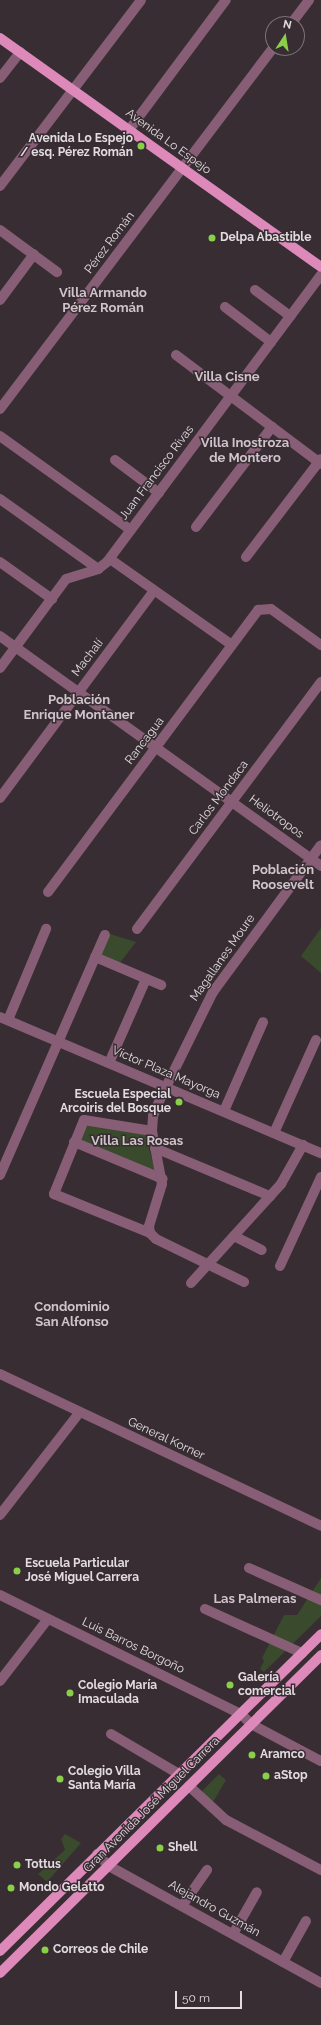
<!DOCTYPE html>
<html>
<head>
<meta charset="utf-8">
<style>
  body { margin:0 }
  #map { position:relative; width:321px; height:2025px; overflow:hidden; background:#372d32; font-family:Raleway,sans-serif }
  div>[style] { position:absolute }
  .green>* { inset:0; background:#394b2c }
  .minor>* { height:10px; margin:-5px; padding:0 5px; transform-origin:5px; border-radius:5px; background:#875e75 }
  .major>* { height:10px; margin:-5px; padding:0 5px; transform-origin:5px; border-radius:5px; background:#dd89ba }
  .dots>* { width:11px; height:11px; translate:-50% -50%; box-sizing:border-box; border:2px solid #372d32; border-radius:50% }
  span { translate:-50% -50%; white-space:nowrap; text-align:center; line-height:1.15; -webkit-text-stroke:3px #372d32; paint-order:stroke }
  .poi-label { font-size:12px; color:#e2dbdf; font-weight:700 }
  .right { translate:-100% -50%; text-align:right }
  .left { translate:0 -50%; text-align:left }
  .street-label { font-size:12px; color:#e2dbdf }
  .neighbourhood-label { font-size:13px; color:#d0c3ca; font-weight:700 }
  .north { position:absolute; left:265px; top:16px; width:40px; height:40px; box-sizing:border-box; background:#372d32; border:1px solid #7b7377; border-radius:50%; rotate:12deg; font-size:11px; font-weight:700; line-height:16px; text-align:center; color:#e2dbdf }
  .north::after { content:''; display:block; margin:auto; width:14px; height:18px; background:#89cf48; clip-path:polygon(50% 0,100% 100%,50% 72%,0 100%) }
  .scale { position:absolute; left:175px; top:1991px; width:67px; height:18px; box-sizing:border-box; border:2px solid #e2dbdf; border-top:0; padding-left:5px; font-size:12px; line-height:14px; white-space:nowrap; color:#e2dbdf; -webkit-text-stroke:3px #372d32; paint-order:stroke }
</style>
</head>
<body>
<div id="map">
  <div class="green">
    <div style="clip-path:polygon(321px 928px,321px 973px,301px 956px)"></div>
    <div style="clip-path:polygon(110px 934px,136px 942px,119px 964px,100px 957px)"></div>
    <div style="clip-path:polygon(86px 1123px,145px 1134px,156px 1174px,80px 1142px)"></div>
    <div style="clip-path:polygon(321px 1578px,321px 1616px,264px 1672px,260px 1669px,264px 1661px,262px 1658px,284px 1615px,297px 1615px)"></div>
    <div style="clip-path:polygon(219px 1774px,226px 1780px,213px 1802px,200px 1793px)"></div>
    <div style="clip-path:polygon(65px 1834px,81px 1843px,47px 1882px,38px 1874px,65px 1850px,61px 1839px)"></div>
  </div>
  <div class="minor">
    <div style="left:291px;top:24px;width:30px;rotate:-53deg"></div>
    <div style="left:0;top:78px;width:33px;rotate:-52deg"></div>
    <div style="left:129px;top:130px;width:162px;rotate:-53.3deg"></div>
    <div style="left:0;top:186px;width:233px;rotate:-52.8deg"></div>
    <div style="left:0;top:230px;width:71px;rotate:36.4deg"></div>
    <div style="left:255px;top:290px;width:44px;rotate:36.6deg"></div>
    <div style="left:0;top:300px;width:57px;rotate:-53.5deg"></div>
    <div style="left:225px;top:307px;width:58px;rotate:37.3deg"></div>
    <div style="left:176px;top:355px;width:181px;rotate:36.9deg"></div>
    <div style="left:0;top:409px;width:453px;rotate:-52.9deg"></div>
    <div style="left:0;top:436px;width:161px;rotate:35.7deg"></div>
    <div style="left:115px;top:460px;width:55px;rotate:36.9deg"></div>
    <div style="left:0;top:499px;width:120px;rotate:35.5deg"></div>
    <div style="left:196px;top:527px;width:126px;rotate:-52.8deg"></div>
    <div style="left:246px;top:557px;width:123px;rotate:-52.6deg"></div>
    <div style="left:110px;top:559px;width:149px;rotate:35.2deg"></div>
    <div style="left:0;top:562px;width:64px;rotate:35.4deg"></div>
    <div style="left:0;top:636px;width:395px;rotate:35.6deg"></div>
    <div style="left:0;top:668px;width:111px;rotate:-53.4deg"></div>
    <div style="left:66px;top:579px;width:34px;rotate:-17deg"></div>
    <div style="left:98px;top:569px;width:11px;rotate:-38deg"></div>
    <div style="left:107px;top:562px;width:358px;rotate:-53.3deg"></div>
    <div style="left:0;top:798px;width:258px;rotate:-53.4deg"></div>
    <div style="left:48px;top:892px;width:352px;rotate:-53.3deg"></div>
    <div style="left:258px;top:610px;width:13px;rotate:-4deg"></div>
    <div style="left:271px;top:609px;width:62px;rotate:35.8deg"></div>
    <div style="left:137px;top:929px;width:308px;rotate:-53.3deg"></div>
    <div style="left:95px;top:957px;width:72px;rotate:23deg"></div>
    <div style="left:0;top:1017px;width:349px;rotate:23deg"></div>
    <div style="left:8px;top:1020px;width:99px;rotate:-67.3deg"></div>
    <div style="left:109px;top:1063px;width:92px;rotate:-66.2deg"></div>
    <div style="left:224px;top:1111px;width:97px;rotate:-66.3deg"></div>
    <div style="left:152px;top:1131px;width:69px;rotate:-170.8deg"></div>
    <div style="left:84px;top:1120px;width:80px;rotate:112.1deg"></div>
    <div style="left:54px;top:1194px;width:104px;rotate:22.1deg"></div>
    <div style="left:150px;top:1233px;width:8px;rotate:45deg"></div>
    <div style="left:156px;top:1239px;width:98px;rotate:26deg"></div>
    <div style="left:274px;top:1133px;width:102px;rotate:-65.7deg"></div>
    <div style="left:74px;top:1142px;width:96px;rotate:22.6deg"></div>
    <div style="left:155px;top:1148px;width:125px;rotate:22.7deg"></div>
    <div style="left:0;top:1175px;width:262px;rotate:-66.4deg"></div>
    <div style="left:150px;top:1233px;width:7px;rotate:-98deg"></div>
    <div style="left:149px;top:1226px;width:44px;rotate:-72.8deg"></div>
    <div style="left:162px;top:1184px;width:54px;rotate:-100.7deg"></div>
    <div style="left:152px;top:1131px;width:15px;rotate:-86deg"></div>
    <div style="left:153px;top:1116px;width:25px;rotate:-67deg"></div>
    <div style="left:163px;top:1093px;width:113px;rotate:-63.7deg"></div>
    <div style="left:213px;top:992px;width:182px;rotate:-53.7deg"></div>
    <div style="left:234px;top:1236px;width:31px;rotate:27deg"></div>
    <div style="left:280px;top:1266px;width:98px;rotate:-65.3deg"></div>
    <div style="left:191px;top:1283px;width:134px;rotate:-47.7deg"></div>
    <div style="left:281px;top:1184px;width:45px;rotate:-60.6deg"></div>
    <div style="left:0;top:1374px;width:355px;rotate:25.3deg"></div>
    <div style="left:0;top:1515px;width:130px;rotate:-52.2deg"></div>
    <div style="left:249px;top:1568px;width:79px;rotate:24deg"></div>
    <div style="left:0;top:1595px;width:269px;rotate:26.3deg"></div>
    <div style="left:241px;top:1714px;width:14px;rotate:45deg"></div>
    <div style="left:251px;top:1724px;width:79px;rotate:27.9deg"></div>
    <div style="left:205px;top:1609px;width:107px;rotate:24.4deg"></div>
    <div style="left:0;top:1681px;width:78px;rotate:-52.3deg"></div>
    <div style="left:111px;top:1734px;width:79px;rotate:30.5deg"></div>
    <div style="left:189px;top:1786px;width:50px;rotate:42.6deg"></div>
    <div style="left:226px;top:1820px;width:107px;rotate:27.8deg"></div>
    <div style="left:97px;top:1854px;width:17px;rotate:45deg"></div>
    <div style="left:109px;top:1866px;width:242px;rotate:28.9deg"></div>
    <div style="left:182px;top:1906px;width:44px;rotate:-55.2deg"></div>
    <div style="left:233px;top:1934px;width:48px;rotate:-60.3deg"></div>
    <div style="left:283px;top:1962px;width:47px;rotate:-60.7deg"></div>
  </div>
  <div class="major">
    <div style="left:0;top:38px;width:394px;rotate:35.5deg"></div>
    <div style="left:0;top:1951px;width:451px;rotate:-44.6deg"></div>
    <div style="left:0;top:1973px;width:452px;rotate:-44.7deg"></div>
  </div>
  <div class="dots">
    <div style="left:141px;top:146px;background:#89cf48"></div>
    <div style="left:212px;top:238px;background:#89cf48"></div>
    <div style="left:179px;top:1102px;background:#89cf48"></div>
    <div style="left:17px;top:1571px;background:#89cf48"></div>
    <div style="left:230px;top:1685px;background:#89cf48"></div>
    <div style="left:70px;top:1693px;background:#89cf48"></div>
    <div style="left:252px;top:1755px;background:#89cf48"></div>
    <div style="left:266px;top:1776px;background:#89cf48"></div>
    <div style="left:60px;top:1779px;background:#89cf48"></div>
    <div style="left:160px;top:1848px;background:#89cf48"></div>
    <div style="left:17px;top:1865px;background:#89cf48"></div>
    <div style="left:11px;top:1888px;background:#89cf48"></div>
    <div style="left:45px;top:1950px;background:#89cf48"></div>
  </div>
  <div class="poi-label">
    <span class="right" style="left:133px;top:146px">Avenida Lo Espejo<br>/ esq. Pérez Román</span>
    <span class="left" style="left:220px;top:238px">Delpa Abastible</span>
    <span class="right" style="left:171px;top:1102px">Escuela Especial<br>Arcoiris del Bosque</span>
    <span class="left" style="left:25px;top:1571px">Escuela Particular<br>José Miguel Carrera</span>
    <span class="left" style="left:238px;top:1685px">Galería<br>comercial</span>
    <span class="left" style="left:78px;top:1693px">Colegio María<br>Imaculada</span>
    <span class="left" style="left:260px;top:1755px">Aramco</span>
    <span class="left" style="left:68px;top:1779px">Colegio Villa<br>Santa María</span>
    <span class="left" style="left:274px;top:1776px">aStop</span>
    <span class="left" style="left:168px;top:1848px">Shell</span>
    <span class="left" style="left:25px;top:1865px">Tottus</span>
    <span class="left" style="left:19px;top:1888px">Mondo Gelatto</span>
    <span class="left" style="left:53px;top:1950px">Correos de Chile</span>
  </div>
  <div class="street-label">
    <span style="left:168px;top:142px;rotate:36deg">Avenida Lo Espejo</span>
    <span style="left:110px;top:243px;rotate:-53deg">Pérez Román</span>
    <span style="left:157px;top:473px;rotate:-53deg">Juan Francisco Rivas</span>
    <span style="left:88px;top:658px;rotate:-53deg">Machalí</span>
    <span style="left:145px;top:741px;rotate:-53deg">Rancagua</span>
    <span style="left:219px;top:798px;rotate:-53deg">Carlos Mondaca</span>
    <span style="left:276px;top:817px;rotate:36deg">Heliotropos</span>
    <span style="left:223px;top:958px;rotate:-55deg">Magallanes Moure</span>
    <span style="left:166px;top:1073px;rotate:23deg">Víctor Plaza Mayorga</span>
    <span style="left:166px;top:1439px;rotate:25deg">General Korner</span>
    <span style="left:133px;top:1646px;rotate:26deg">Luis Barros Borgoño</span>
    <span style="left:152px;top:1805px;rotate:-45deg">Gran Avenida José Miguel Carrera</span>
    <span style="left:214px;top:1909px;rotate:29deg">Alejandro Guzmán</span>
  </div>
  <div class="neighbourhood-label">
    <span style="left:103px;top:301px">Villa Armando<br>Pérez Román</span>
    <span style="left:227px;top:377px">Villa Cisne</span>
    <span style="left:245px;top:451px">Villa Inostroza<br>de Montero</span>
    <span style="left:79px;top:708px">Población<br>Enrique Montaner</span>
    <span style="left:283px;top:878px">Población<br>Roosevelt</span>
    <span style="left:137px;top:1141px">Villa Las Rosas</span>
    <span style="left:72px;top:1315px">Condominio<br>San Alfonso</span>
    <span style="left:255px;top:1599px">Las Palmeras</span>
  </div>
  <div class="north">N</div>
  <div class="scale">50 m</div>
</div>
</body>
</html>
